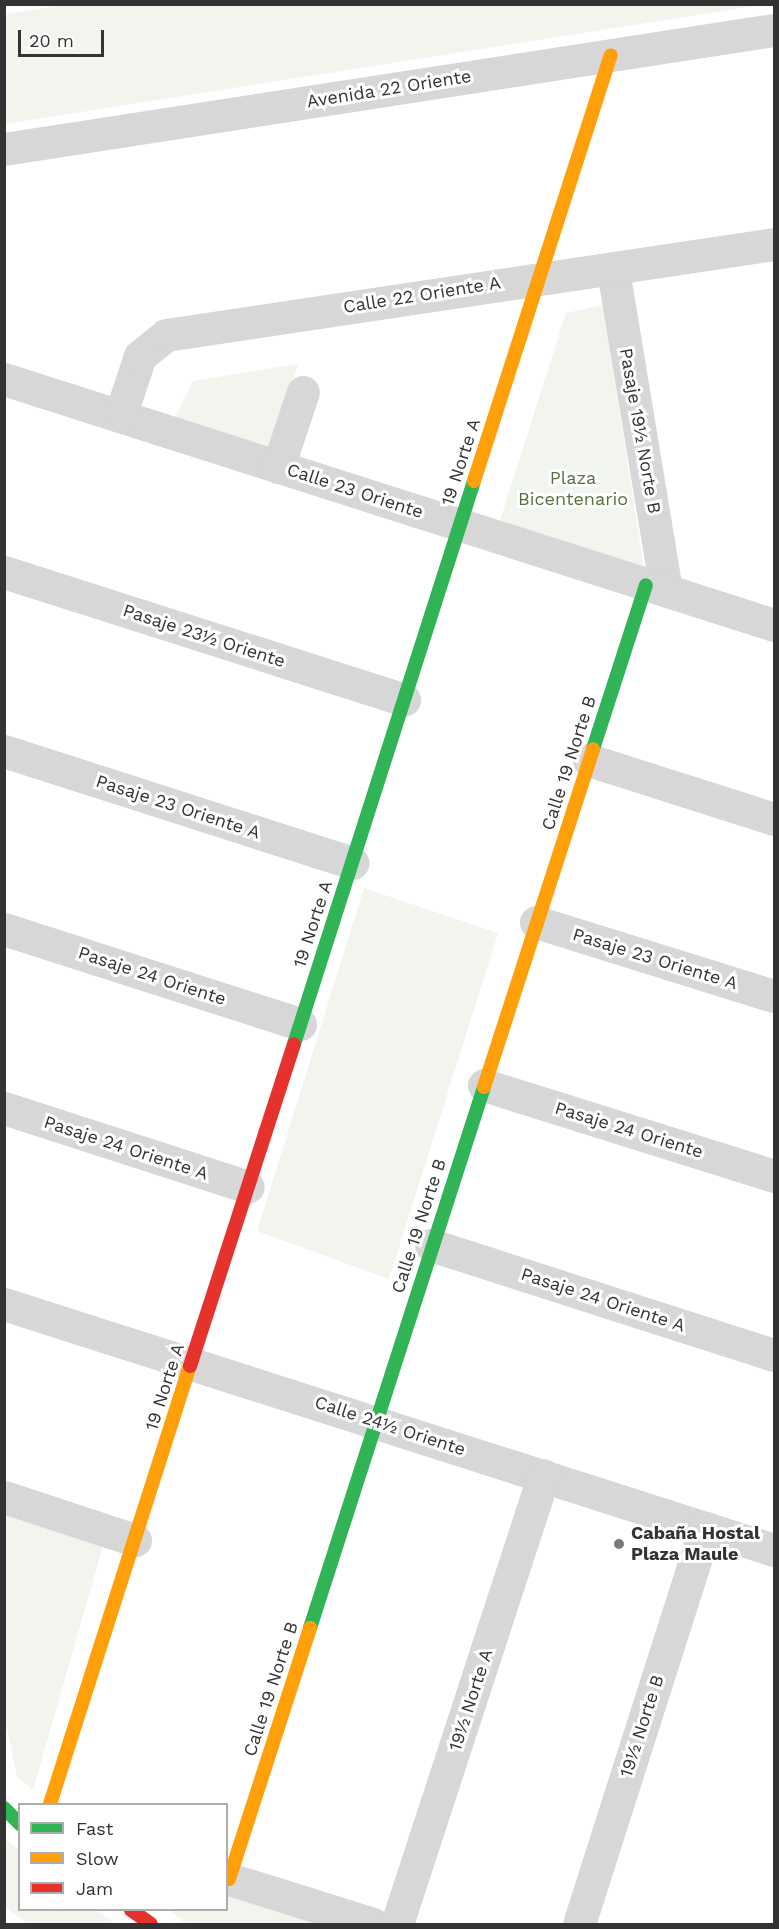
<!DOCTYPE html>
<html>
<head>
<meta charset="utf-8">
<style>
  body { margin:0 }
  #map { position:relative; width:779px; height:1929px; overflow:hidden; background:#fff; font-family:"Work Sans",sans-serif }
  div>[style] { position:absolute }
  .green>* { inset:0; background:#f1f5ed }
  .street>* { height:33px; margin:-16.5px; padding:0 16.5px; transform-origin:16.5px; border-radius:16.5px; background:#d7d7d7 }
  .fast>* { height:14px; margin:-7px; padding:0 7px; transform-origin:7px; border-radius:7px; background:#30b455 }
  .slow>* { height:14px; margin:-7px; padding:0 7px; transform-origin:7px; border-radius:7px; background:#ff9f0a }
  .jam>* { height:14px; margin:-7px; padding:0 7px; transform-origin:7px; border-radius:7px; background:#e5322d }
  .dots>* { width:16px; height:16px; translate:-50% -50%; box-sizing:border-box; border:3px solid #fff; border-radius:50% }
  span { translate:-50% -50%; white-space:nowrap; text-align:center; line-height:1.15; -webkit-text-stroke:6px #fff; paint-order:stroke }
  .street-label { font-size:18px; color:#333 }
  .park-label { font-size:18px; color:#56703f }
  .poi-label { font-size:18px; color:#333; font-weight:700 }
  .left { translate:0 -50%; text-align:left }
  .frame { position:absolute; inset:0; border:6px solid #333; pointer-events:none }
  .legend { position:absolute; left:18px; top:1803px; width:210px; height:108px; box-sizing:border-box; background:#fff; border:2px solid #adadad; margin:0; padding:8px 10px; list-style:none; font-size:18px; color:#333 }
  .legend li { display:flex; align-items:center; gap:12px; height:30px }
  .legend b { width:30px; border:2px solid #adadad }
  .scale { position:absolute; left:18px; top:30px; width:86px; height:27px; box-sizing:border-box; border:3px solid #333; border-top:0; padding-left:8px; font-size:18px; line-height:21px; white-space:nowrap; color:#333; -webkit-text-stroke:4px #fff; paint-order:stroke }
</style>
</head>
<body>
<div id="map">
  <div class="green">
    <div style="clip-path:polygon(63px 5px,63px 4px,761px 5px,5px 124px,5px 14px)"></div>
    <div style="clip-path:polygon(603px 305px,645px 575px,498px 527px,566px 313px)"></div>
    <div style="clip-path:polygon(298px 364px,271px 447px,175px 417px,193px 381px)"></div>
    <div style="clip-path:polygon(364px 888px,498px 933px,389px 1279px,257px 1231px)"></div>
    <div style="clip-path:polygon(4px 1514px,103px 1546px,33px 1790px,17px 1777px,5px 1719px)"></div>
    <div style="clip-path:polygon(4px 1838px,19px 1850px,20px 1910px,96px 1910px,115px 1924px,27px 1924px,5px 1907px)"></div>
    <div style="clip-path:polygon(227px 1892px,333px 1924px,186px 1924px,169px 1910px,226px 1910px)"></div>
  </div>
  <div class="street">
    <div style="left:4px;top:149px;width:779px;rotate:-8.79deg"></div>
    <div style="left:613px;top:270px;width:325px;rotate:80.6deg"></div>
    <div style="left:4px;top:379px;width:808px;rotate:17.72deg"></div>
    <div style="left:120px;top:416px;width:63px;rotate:-71.6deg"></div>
    <div style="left:140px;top:356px;width:33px;rotate:-39deg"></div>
    <div style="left:166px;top:335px;width:615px;rotate:-8.51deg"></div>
    <div style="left:278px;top:467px;width:79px;rotate:-71.6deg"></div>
    <div style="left:4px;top:572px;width:420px;rotate:17.7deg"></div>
    <div style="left:4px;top:751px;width:366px;rotate:17.8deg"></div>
    <div style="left:589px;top:760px;width:194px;rotate:17.7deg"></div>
    <div style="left:536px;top:922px;width:249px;rotate:17.3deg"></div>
    <div style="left:4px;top:929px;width:311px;rotate:17.8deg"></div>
    <div style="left:484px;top:1085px;width:304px;rotate:17.4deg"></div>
    <div style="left:4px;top:1108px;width:256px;rotate:17.9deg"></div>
    <div style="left:431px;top:1245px;width:360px;rotate:17.8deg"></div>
    <div style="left:4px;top:1304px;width:808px;rotate:17.72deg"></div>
    <div style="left:4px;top:1497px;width:138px;rotate:18.2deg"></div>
    <div style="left:226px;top:1878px;width:154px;rotate:17.4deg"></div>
    <div style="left:397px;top:1924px;width:472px;rotate:-71.9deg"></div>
    <div style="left:579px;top:1924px;width:416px;rotate:-72.3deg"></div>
  </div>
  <div class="fast">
    <div style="left:593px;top:749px;width:172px;rotate:-72.1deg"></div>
    <div style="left:294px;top:1044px;width:591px;rotate:-72.27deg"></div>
    <div style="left:310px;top:1628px;width:568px;rotate:-72.17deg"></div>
    <div style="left:4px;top:1808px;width:23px;rotate:45deg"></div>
  </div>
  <div class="slow">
    <div style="left:474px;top:481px;width:447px;rotate:-72.2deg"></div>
    <div style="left:484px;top:1087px;width:355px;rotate:-72.1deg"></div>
    <div style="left:50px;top:1804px;width:460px;rotate:-72.3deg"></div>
    <div style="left:229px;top:1879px;width:264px;rotate:-72.1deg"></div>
  </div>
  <div class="jam">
    <div style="left:190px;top:1366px;width:338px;rotate:-72.1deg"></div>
    <div style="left:131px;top:1910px;width:24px;rotate:35deg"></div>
  </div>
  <div class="dots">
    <div style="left:619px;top:1544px;background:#7a7a7a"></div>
  </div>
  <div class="street-label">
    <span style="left:389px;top:89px;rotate:-9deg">Avenida 22 Oriente</span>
    <span style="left:422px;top:295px;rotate:-9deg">Calle 22 Oriente A</span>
    <span style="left:640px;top:431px;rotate:80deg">Pasaje 19½ Norte B</span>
    <span style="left:461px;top:462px;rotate:-72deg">19 Norte A</span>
    <span style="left:355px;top:491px;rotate:18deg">Calle 23 Oriente</span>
    <span style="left:204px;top:636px;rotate:18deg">Pasaje 23½ Oriente</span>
    <span style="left:569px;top:763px;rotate:-72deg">Calle 19 Norte B</span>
    <span style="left:178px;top:807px;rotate:18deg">Pasaje 23 Oriente A</span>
    <span style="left:313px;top:924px;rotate:-72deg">19 Norte A</span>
    <span style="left:655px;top:959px;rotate:17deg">Pasaje 23 Oriente A</span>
    <span style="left:152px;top:976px;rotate:18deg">Pasaje 24 Oriente</span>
    <span style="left:629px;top:1130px;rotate:17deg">Pasaje 24 Oriente</span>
    <span style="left:126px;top:1148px;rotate:18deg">Pasaje 24 Oriente A</span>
    <span style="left:419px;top:1226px;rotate:-72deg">Calle 19 Norte B</span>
    <span style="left:603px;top:1300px;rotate:18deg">Pasaje 24 Oriente A</span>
    <span style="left:165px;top:1387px;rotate:-72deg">19 Norte A</span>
    <span style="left:390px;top:1426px;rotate:18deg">Calle 24½ Oriente</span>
    <span style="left:271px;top:1689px;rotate:-72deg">Calle 19 Norte B</span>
    <span style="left:471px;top:1700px;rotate:-72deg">19½ Norte A</span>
    <span style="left:642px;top:1726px;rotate:-72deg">19½ Norte B</span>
  </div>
  <div class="park-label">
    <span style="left:573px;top:489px">Plaza<br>Bicentenario</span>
  </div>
  <div class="poi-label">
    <span class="left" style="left:631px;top:1544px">Cabaña Hostal<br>Plaza Maule</span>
  </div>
  <div class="frame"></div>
  <ul class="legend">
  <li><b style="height:8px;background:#30b455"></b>Fast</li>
  <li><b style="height:8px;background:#ff9f0a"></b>Slow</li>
  <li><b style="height:8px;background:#e5322d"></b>Jam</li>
  </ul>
  <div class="scale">20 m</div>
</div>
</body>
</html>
